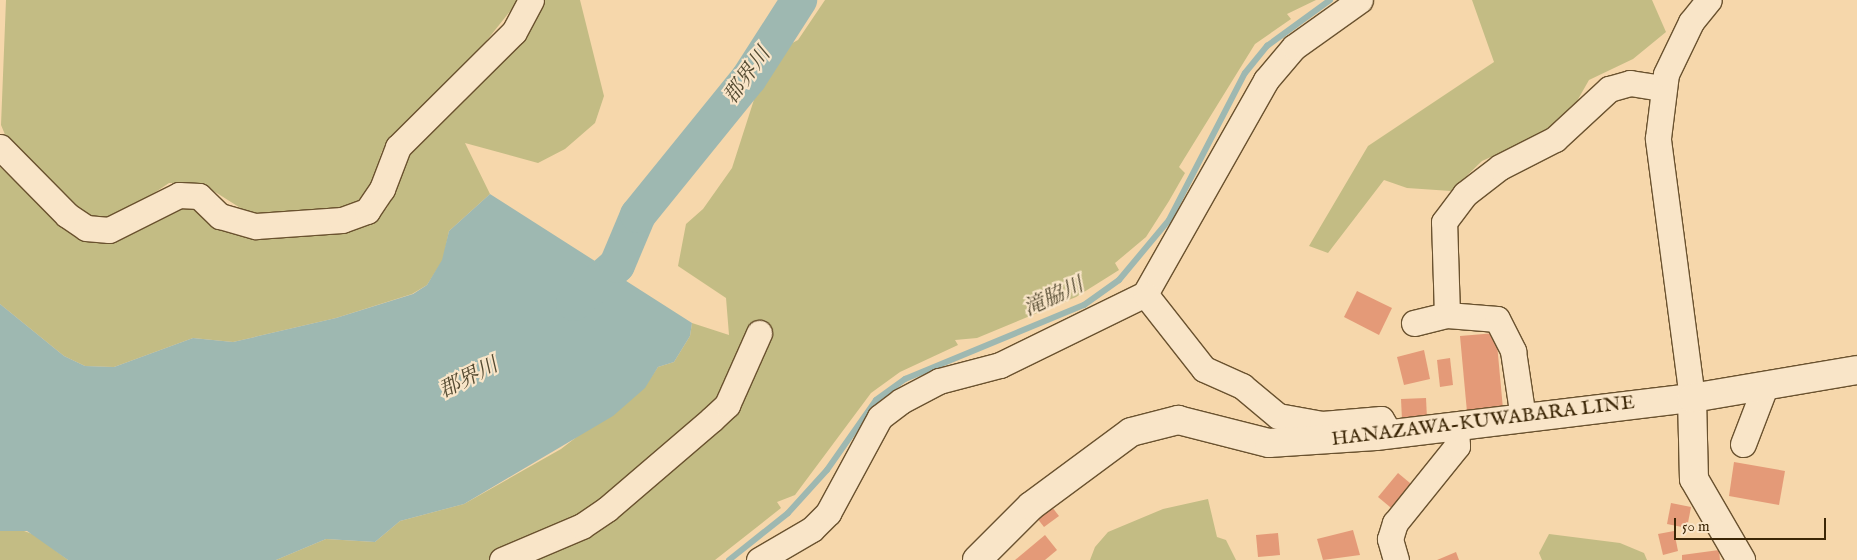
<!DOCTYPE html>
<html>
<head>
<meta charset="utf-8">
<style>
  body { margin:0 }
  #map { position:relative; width:1857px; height:560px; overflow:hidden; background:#f6d7ab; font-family:"IM FELL English","Noto Serif JP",serif }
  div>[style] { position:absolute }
  .green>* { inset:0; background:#c3bc84 }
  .water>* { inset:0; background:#9eb8b1 }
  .stream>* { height:6px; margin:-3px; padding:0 3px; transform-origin:3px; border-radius:3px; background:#9eb8b1 }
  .river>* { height:36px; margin:-18px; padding:0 18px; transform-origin:18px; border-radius:18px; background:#9eb8b1 }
  .building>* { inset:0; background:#e49a78 }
  .roads { filter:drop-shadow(1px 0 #6a522f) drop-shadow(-1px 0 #6a522f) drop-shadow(0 1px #6a522f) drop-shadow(0 -1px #6a522f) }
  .street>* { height:25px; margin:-12.5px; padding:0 12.5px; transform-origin:12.5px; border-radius:12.5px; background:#f9e5c8 }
  .secondary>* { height:28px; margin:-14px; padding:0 14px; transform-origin:14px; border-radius:14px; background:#f9e5c8 }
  span { translate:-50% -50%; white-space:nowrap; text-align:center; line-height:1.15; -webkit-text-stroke:4.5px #f9e5c8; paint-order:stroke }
  .street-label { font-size:20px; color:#3b2606 }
  .water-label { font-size:21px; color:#544a31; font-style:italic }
  .scale { position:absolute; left:1674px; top:518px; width:152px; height:22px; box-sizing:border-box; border:2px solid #3b2606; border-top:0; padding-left:6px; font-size:15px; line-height:18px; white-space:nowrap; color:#3b2606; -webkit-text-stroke:4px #f9e5c8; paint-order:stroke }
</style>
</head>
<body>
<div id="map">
  <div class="green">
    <div style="clip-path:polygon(6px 0,519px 0,472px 59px,382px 151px,371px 185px,356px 203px,334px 211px,253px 216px,201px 183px,169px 183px,129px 210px,103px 220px,73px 208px,6px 137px,1px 125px)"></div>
    <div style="clip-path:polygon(540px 0,580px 0,604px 96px,595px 123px,565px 149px,538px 163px,465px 143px,490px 194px,449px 231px,443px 260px,427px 285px,412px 294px,336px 318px,233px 342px,193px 338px,114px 367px,85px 366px,64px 356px,0 304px,0 167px,67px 230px,120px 238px,172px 208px,194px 207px,236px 230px,370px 220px,387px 208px,409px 149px)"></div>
    <div style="clip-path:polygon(825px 0,1316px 0,1287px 14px,1291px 19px,1255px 44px,1179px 167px,1185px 173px,1169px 201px,1146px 237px,1115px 263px,1119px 270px,1076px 297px,977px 338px,955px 340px,958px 345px,900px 372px,871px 393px,795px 495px,777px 502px,781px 508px,715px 560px,276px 560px,326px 539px,375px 542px,400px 521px,464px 504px,561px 449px,647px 383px,658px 367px,674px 362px,690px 336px,692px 323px,729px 335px,726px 298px,678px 266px,686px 224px,703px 209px,732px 168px,760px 81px,781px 49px,798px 40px)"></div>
    <div style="clip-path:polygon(1472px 0,1652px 0,1666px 32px,1633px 59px,1589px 80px,1564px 124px,1482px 161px,1451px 191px,1407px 188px,1384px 180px,1328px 253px,1309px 246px,1368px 146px,1494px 62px)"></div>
    <div style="clip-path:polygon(1208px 499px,1217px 537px,1226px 540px,1236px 560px,1090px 560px,1095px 547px,1108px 532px,1163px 509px)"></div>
    <div style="clip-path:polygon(16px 528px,35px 535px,68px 560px,0 560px,0 531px)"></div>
    <div style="clip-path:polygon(1549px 534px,1620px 543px,1644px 553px,1647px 560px,1542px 560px,1539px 553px)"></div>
  </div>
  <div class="water">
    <div style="clip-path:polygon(490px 194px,692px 323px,690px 336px,674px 362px,658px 367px,645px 388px,613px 416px,464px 504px,400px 521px,375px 542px,326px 539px,276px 560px,68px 560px,27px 531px,0 531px,0 304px,64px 356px,85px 366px,114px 367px,193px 338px,233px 342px,336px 318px,413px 294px,427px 285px,442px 260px,449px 231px)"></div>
  </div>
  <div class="stream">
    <div style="left:729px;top:560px;width:75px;rotate:-38.5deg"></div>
    <div style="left:788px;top:513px;width:58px;rotate:-47.8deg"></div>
    <div style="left:827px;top:470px;width:85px;rotate:-55deg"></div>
    <div style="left:876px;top:400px;width:36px;rotate:-36deg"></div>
    <div style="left:905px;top:379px;width:194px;rotate:-22.5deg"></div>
    <div style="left:1084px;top:305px;width:43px;rotate:-35.5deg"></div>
    <div style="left:1119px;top:280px;width:78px;rotate:-50.2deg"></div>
    <div style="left:1169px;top:220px;width:165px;rotate:-62.7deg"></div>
    <div style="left:1245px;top:73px;width:35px;rotate:-51deg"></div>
    <div style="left:1267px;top:46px;width:78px;rotate:-36.1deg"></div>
  </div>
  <div class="river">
    <div style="left:574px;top:303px;width:57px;rotate:-41.5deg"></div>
    <div style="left:617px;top:265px;width:54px;rotate:-67.2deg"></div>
    <div style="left:638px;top:215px;width:176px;rotate:-51deg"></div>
    <div style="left:749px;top:78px;width:93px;rotate:-57.3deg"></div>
  </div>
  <div class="building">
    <div style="clip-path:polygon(1357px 291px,1392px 308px,1379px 335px,1344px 317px)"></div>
    <div style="clip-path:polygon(1496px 333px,1503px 409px,1467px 412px,1460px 336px)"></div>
    <div style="clip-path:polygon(1424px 350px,1430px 379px,1404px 385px,1397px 357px)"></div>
    <div style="clip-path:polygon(1450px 358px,1453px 385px,1440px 387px,1437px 360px)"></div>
    <div style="clip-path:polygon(1426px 398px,1427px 419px,1402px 420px,1401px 399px)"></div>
    <div style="clip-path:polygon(1734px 462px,1785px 471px,1779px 505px,1729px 496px)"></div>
    <div style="clip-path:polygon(1398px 473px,1416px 488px,1396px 512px,1378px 497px)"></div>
    <div style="clip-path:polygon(1048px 502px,1059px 516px,1044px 527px,1033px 513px)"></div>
    <div style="clip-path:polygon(1671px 503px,1691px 507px,1687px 528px,1667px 524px)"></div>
    <div style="clip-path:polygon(1353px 530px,1360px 555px,1323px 560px,1317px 539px)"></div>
    <div style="clip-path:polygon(1674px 531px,1678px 551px,1663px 555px,1658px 534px)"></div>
    <div style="clip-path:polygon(1278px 533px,1280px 555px,1258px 557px,1256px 535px)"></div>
    <div style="clip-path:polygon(1045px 535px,1057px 550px,1045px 560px,1015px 560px)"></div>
    <div style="clip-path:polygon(1719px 550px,1720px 560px,1682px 560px,1682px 555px)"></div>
    <div style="clip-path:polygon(1456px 552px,1459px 560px,1437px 560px)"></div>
  </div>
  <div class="roads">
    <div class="street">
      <div style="left:0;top:147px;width:95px;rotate:45.4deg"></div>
      <div style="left:67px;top:215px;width:23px;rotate:34deg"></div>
      <div style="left:86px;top:228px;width:23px;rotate:5deg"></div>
      <div style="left:109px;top:230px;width:78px;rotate:-26.6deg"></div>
      <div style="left:179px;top:195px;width:20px;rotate:3deg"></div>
      <div style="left:199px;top:196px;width:29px;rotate:44deg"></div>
      <div style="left:220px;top:216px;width:37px;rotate:16deg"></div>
      <div style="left:256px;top:226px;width:86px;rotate:-4deg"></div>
      <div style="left:342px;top:220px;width:27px;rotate:-20deg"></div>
      <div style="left:367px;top:211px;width:27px;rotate:-56deg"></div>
      <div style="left:382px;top:189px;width:45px;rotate:-69.1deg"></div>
      <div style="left:398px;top:147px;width:163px;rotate:-44.8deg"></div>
      <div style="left:514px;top:32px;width:36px;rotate:-62deg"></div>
      <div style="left:1145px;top:294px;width:246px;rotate:-60.5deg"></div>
      <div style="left:1266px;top:80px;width:43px;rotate:-49.7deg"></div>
      <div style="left:1294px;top:47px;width:81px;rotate:-35.5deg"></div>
      <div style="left:1447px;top:315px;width:93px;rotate:-91.8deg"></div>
      <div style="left:1444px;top:222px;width:35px;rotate:-53deg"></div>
      <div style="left:1465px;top:194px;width:44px;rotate:-37.6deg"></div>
      <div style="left:1500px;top:167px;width:62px;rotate:-27deg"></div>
      <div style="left:1555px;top:139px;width:74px;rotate:-42.8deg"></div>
      <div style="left:1609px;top:89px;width:22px;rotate:-16deg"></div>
      <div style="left:1630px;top:83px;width:33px;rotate:9deg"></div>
      <div style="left:1414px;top:323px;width:34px;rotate:-14deg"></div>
      <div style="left:1447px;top:315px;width:50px;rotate:4.6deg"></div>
      <div style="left:1497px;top:319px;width:36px;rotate:63deg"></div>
      <div style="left:1513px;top:351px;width:68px;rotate:81.5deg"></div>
      <div style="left:1692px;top:398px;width:262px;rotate:-97.5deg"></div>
      <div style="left:1658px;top:138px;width:64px;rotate:-82.9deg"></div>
      <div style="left:1666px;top:74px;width:58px;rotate:-64.3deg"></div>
      <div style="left:1691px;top:22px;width:28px;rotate:-51deg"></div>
      <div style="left:1743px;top:444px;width:64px;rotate:-69deg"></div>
      <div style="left:502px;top:560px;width:87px;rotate:-23deg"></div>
      <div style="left:582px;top:526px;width:30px;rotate:-34deg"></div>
      <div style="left:607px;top:509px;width:138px;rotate:-40.6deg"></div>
      <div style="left:712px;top:419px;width:21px;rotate:-43deg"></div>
      <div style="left:727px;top:405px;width:79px;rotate:-66deg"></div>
      <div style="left:759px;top:560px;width:61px;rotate:-30.3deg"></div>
      <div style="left:812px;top:529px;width:23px;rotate:-45deg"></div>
      <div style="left:828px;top:513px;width:109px;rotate:-61.6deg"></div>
      <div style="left:880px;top:417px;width:26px;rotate:-37deg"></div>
      <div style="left:901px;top:401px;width:43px;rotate:-27.8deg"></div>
      <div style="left:939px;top:381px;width:63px;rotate:-14.7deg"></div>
      <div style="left:1000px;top:365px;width:161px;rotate:-26.1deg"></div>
      <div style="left:1145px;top:294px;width:95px;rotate:51.8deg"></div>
      <div style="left:1204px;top:369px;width:42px;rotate:24.1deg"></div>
      <div style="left:1242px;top:386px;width:47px;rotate:39.8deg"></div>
      <div style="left:1278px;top:416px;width:45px;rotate:10.3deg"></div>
      <div style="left:1322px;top:424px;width:59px;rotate:-4.8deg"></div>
      <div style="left:1381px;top:419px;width:17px;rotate:59deg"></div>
      <div style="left:1396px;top:560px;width:22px;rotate:-106deg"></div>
      <div style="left:1390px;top:539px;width:17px;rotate:-73deg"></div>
      <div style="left:1395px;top:523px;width:99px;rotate:-51.2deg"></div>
      <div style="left:1457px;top:446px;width:18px;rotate:-93deg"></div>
    </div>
    <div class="secondary">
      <div style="left:1692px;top:398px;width:81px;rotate:88.6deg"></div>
      <div style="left:1694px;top:479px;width:94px;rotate:59.9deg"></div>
      <div style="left:977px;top:560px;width:76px;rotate:-45deg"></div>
      <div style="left:1031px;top:506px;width:124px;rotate:-36.5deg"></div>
      <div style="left:1131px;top:432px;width:49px;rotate:-14.3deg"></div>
      <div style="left:1178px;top:420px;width:94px;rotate:14.2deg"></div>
      <div style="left:1269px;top:443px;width:107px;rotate:-3.7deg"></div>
      <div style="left:1376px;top:436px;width:318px;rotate:-6.9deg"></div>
      <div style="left:1692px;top:398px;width:167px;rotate:-9.6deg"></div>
    </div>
  </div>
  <div class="street-label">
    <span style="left:1483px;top:421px;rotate:-7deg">HANAZAWA-KUWABARA LINE</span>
  </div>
  <div class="water-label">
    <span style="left:748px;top:76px;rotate:-54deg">郡界川</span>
    <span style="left:1054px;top:298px;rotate:-25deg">滝脇川</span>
    <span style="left:469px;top:379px;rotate:-27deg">郡界川</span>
  </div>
  <div class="scale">50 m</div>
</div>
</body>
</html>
